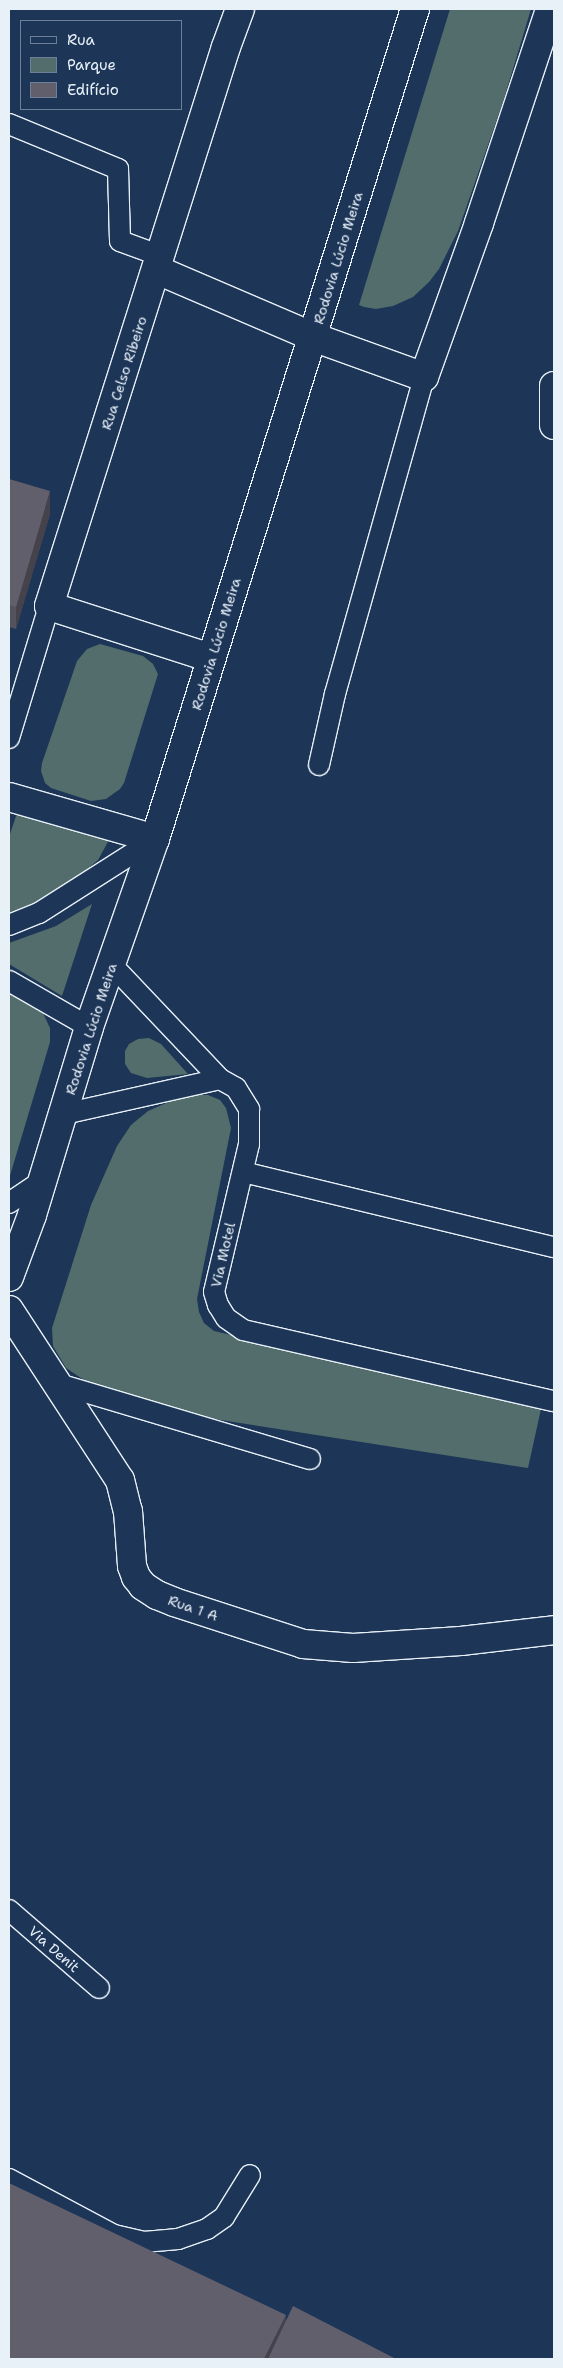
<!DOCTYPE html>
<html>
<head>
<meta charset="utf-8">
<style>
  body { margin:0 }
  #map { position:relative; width:563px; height:2368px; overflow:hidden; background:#1d3557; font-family:"Shantell Sans",sans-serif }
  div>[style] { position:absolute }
  .green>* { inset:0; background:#526d6b }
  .roads { filter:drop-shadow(1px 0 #e8f1f8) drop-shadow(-1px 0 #e8f1f8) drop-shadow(0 1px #e8f1f8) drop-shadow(0 -1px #e8f1f8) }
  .lane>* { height:20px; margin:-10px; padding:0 10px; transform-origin:10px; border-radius:10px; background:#1d3557 }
  .street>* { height:28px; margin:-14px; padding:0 14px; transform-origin:14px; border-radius:14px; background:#1d3557 }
  .primary>* { height:28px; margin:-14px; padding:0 14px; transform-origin:14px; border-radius:14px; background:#1d3557 }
  .wall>* { inset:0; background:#54525e }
  .shaded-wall>* { inset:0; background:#45424c }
  .building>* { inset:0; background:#625f6d }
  span { translate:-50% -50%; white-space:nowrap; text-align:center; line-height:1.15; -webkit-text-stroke:4.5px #1d3557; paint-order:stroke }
  .street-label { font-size:14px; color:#e8f1f8 }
  .frame { position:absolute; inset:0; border:10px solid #e8f1f8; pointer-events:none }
  .legend { position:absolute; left:20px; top:20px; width:162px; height:90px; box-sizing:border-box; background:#1d3557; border:1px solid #6e8097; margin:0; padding:6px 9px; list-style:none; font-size:15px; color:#e8f1f8 }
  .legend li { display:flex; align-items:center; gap:10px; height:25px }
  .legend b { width:25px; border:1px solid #6e8097 }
</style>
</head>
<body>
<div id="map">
  <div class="green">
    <div style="clip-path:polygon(450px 9px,531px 9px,503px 102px,458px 231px,439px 269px,429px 282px,413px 297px,393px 306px,376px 309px,364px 307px,359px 305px)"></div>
    <div style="clip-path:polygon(100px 644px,143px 656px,153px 664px,158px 674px,124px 783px,120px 789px,106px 799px,91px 801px,51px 788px,45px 783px,41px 771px,42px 763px,77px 661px,87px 649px)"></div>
    <div style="clip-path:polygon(17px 813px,109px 840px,98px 860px,73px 881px,24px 909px,9px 913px,9px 837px)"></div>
    <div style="clip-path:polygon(92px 904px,62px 996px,9px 964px,9px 943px,56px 926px)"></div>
    <div style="clip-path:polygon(9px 992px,42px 1011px,50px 1028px,50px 1042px,9px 1179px)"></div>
    <div style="clip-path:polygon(149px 1038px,161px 1044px,188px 1074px,147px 1078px,131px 1073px,125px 1064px,125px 1051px,129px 1044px,138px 1039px)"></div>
    <div style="clip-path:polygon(191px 1095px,208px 1095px,220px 1100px,226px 1108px,231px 1128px,197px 1299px,199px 1312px,204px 1323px,214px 1331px,541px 1409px,528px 1468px,182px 1414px,90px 1384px,66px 1368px,53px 1346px,52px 1328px,91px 1205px,117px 1146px,131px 1125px,148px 1111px,171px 1101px)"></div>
  </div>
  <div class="roads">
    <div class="lane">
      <div style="left:9px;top:124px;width:118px;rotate:22.4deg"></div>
      <div style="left:118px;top:169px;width:72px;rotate:88.4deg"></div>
      <div style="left:120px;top:241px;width:44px;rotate:20.1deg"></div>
      <div style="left:9px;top:738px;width:138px;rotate:-73.1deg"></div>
      <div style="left:319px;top:765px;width:73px;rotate:-77.3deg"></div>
      <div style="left:335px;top:694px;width:329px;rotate:-74.3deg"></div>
      <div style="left:9px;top:925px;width:32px;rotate:-22deg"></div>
      <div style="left:39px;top:913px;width:138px;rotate:-32.5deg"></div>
      <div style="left:111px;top:964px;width:158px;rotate:46.5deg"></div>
      <div style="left:220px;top:1079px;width:18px;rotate:29deg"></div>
      <div style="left:236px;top:1088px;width:25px;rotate:58deg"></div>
      <div style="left:249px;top:1109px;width:35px;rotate:90deg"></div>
      <div style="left:249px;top:1144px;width:152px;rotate:103.3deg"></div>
      <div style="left:214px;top:1292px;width:14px;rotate:73deg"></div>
      <div style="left:218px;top:1305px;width:15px;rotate:58deg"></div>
      <div style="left:226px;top:1318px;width:21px;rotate:35deg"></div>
      <div style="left:243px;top:1330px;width:319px;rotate:12.9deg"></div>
      <div style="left:9px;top:981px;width:92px;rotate:29.9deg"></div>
      <div style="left:64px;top:1114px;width:160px;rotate:-12.6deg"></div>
      <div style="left:243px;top:1172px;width:320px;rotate:13.6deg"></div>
      <div style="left:9px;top:1203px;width:34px;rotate:-34deg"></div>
      <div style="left:37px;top:1184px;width:10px;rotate:-45deg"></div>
      <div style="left:55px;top:1383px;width:266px;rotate:16.6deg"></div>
      <div style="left:9px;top:1910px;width:119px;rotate:40.9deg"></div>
      <div style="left:9px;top:2179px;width:119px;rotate:28.1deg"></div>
      <div style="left:114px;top:2235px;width:31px;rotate:13deg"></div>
      <div style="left:144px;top:2242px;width:34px;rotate:-5deg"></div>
      <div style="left:178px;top:2239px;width:31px;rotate:-19deg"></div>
      <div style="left:207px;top:2229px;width:21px;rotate:-35deg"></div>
      <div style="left:224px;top:2217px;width:49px;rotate:-58.2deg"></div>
    </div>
    <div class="street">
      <div style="left:157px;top:270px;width:170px;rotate:23.2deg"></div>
      <div style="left:313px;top:337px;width:118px;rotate:19.8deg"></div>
      <div style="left:424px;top:377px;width:164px;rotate:-70.3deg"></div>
      <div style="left:479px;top:223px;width:225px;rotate:-71.6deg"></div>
      <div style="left:554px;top:386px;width:39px;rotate:90deg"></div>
      <div style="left:211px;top:658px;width:170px;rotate:-162.2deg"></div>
      <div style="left:49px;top:606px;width:586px;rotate:-72.43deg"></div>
      <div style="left:226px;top:47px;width:40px;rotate:-69.8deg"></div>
      <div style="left:9px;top:797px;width:152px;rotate:16deg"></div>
      <div style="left:9px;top:1310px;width:203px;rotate:56.9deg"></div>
      <div style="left:120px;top:1480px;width:32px;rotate:76deg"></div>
      <div style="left:128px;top:1511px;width:55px;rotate:85.8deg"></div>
      <div style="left:132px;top:1566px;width:12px;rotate:70deg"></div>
      <div style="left:136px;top:1577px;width:11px;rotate:52deg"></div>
      <div style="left:143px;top:1586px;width:17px;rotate:33deg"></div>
      <div style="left:157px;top:1595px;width:18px;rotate:22deg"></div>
      <div style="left:174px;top:1602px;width:136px;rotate:18deg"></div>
      <div style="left:303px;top:1644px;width:50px;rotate:4.6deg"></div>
      <div style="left:353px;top:1648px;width:108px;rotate:-3.7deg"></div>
      <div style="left:461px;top:1641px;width:94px;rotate:-6.7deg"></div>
    </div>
    <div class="primary">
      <div style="left:9px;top:1277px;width:66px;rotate:-69.6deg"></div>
      <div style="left:32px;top:1215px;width:196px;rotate:-73.1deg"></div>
      <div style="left:89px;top:1027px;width:199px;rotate:-70.7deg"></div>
      <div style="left:155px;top:839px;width:870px;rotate:-72.61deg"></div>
    </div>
  </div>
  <div class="wall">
    <div style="clip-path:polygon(9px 479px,50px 514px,16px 629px,9px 627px)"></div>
  </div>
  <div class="shaded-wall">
    <div style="clip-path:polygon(50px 491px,50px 514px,16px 629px,16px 607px)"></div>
    <div style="clip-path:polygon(286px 2315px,286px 2337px,275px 2359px,264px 2359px)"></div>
  </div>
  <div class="building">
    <div style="clip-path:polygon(9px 479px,50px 491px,16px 607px,9px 605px)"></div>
    <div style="clip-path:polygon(9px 2183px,286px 2315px,264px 2359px,9px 2359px)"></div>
    <div style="clip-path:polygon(293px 2306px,396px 2359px,268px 2359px)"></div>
  </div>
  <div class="street-label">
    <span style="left:338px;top:258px;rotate:-73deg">Rodovia Lúcio Meira</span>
    <span style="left:124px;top:373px;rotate:-72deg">Rua Celso Ribeiro</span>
    <span style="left:216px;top:644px;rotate:-73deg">Rodovia Lúcio Meira</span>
    <span style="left:91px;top:1029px;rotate:-72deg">Rodovia Lúcio Meira</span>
    <span style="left:223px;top:1255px;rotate:-77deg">Via Motel</span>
    <span style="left:193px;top:1608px;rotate:19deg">Rua 1 A</span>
    <span style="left:54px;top:1949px;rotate:41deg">Via Denit</span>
  </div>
  <div class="frame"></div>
  <ul class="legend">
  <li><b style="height:6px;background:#1d3557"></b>Rua</li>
  <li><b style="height:14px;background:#526d6b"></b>Parque</li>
  <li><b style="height:14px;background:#625f6d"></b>Edifício</li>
  </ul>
</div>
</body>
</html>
